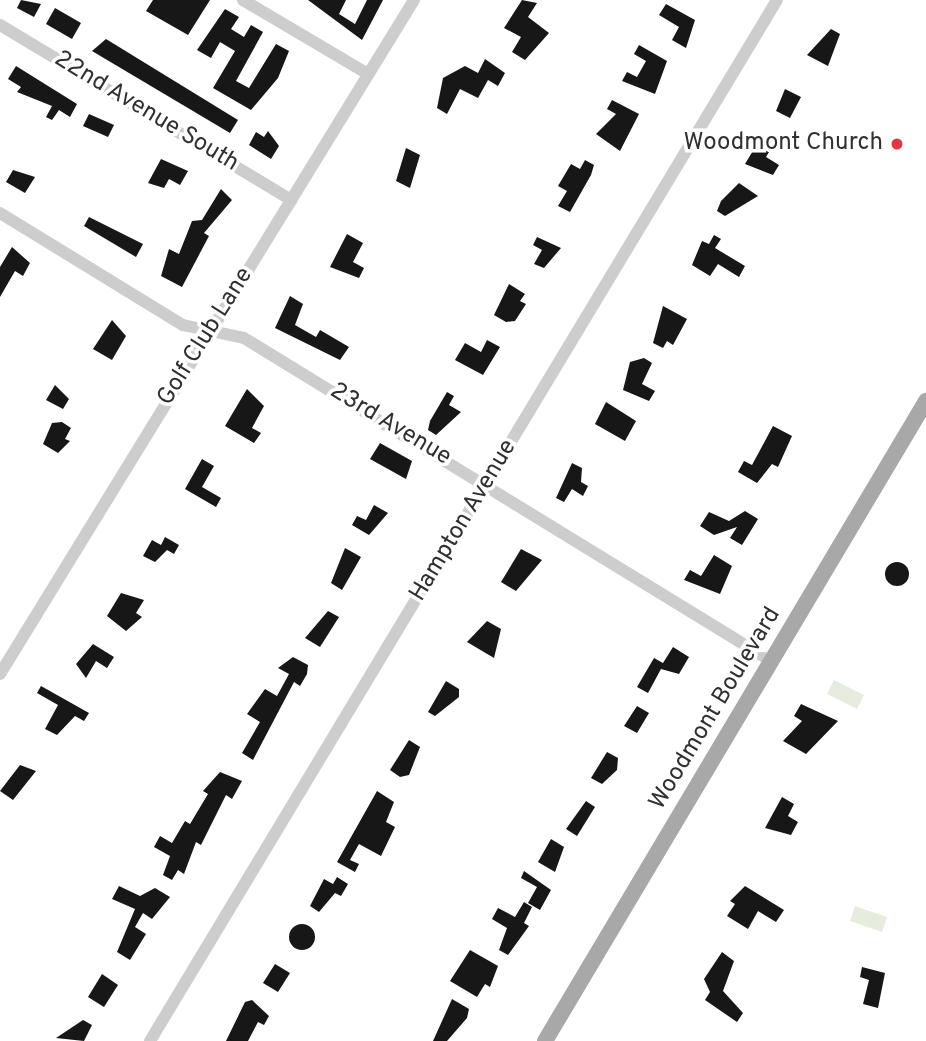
<!DOCTYPE html>
<html>
<head>
<meta charset="utf-8">
<style>
  body { margin:0 }
  #map { position:relative; width:926px; height:1041px; overflow:hidden; background:#fff; font-family:Overpass,sans-serif }
  div>[style] { position:absolute }
  .green>* { inset:0; background:#e6edde }
  .building>* { inset:0; background:#171717 }
  .round { border-radius:50% }
  .minor>* { height:12px; margin:-6px; padding:0 6px; transform-origin:6px; border-radius:6px; background:#cdcdcd }
  .major>* { height:16px; margin:-8px; padding:0 8px; transform-origin:8px; border-radius:8px; background:#a8a8a8 }
  .dots>* { width:19px; height:19px; translate:-50% -50%; box-sizing:border-box; border:4px solid #fff; border-radius:50% }
  span { translate:-50% -50%; white-space:nowrap; text-align:center; line-height:1.15; -webkit-text-stroke:7px #fff; paint-order:stroke }
  .street-label { font-size:24px; color:#303030 }
  .poi-label { font-size:24px; color:#303030 }
  .right { translate:-100% -50%; text-align:right }
</style>
</head>
<body>
<div id="map">
  <div class="green">
    <div style="clip-path:polygon(834px 680px,864px 695px,857px 709px,827px 694px)"></div>
    <div style="clip-path:polygon(855px 906px,887px 917px,882px 932px,850px 921px)"></div>
  </div>
  <div class="building">
    <div style="clip-path:polygon(21px 0,41px 4px,34px 17px,17px 8px)"></div>
    <div style="clip-path:polygon(153px 0,210px 0,188px 35px,146px 11px)"></div>
    <div style="clip-path:polygon(308px 0,346px 0,339px 14px,355px 24px,367px 0,383px 0,362px 40px)"></div>
    <div style="clip-path:polygon(522px 0,537px 3px,528px 17px,549px 33px,525px 60px,512px 52px,521px 37px,504px 28px)"></div>
    <div style="clip-path:polygon(666px 4px,695px 20px,686px 48px,672px 40px,679px 27px,659px 15px)"></div>
    <div style="clip-path:polygon(55px 8px,81px 23px,72px 39px,46px 24px)"></div>
    <div style="clip-path:polygon(225px 9px,239px 17px,231px 29px,244px 37px,251px 25px,263px 32px,236px 81px,249px 88px,276px 44px,289px 51px,278px 78px,251px 110px,213px 88px,235px 51px,220px 42px,211px 58px,197px 50px)"></div>
    <div style="clip-path:polygon(831px 29px,840px 34px,828px 66px,807px 55px)"></div>
    <div style="clip-path:polygon(106px 39px,238px 120px,230px 133px,92px 51px)"></div>
    <div style="clip-path:polygon(639px 45px,667px 61px,655px 94px,622px 81px,627px 72px,637px 77px,646px 61px,634px 54px)"></div>
    <div style="clip-path:polygon(485px 59px,505px 73px,498px 86px,488px 80px,478px 98px,460px 89px,447px 114px,437px 108px,443px 78px,465px 66px,478px 73px)"></div>
    <div style="clip-path:polygon(16px 66px,77px 104px,70px 117px,59px 110px,52px 120px,46px 117px,52px 106px,17px 92px,21px 87px,8px 79px)"></div>
    <div style="clip-path:polygon(785px 89px,801px 97px,790px 118px,776px 111px)"></div>
    <div style="clip-path:polygon(612px 100px,639px 114px,620px 151px,596px 134px,616px 114px,607px 109px)"></div>
    <div style="clip-path:polygon(89px 114px,114px 125px,108px 137px,83px 126px)"></div>
    <div style="clip-path:polygon(268px 131px,279px 146px,271px 159px,249px 145px,256px 132px,264px 137px)"></div>
    <div style="clip-path:polygon(760px 139px,772px 147px,766px 157px,779px 165px,773px 175px,745px 164px)"></div>
    <div style="clip-path:polygon(406px 148px,420px 155px,410px 188px,396px 181px)"></div>
    <div style="clip-path:polygon(161px 159px,188px 171px,180px 185px,169px 179px,164px 188px,148px 183px)"></div>
    <div style="clip-path:polygon(585px 160px,594px 165px,591px 175px,570px 212px,558px 206px,567px 191px,558px 186px,571px 164px,580px 169px)"></div>
    <div style="clip-path:polygon(13px 170px,35px 177px,25px 193px,6px 182px)"></div>
    <div style="clip-path:polygon(739px 183px,758px 196px,725px 216px,717px 211px,721px 201px)"></div>
    <div style="clip-path:polygon(221px 189px,232px 200px,204px 233px,209px 236px,182px 287px,161px 276px,169px 249px,179px 254px,192px 221px,202px 220px)"></div>
    <div style="clip-path:polygon(89px 217px,143px 244px,136px 257px,84px 226px)"></div>
    <div style="clip-path:polygon(347px 234px,363px 243px,353px 262px,364px 268px,359px 278px,330px 267px)"></div>
    <div style="clip-path:polygon(714px 235px,721px 239px,715px 248px,745px 266px,739px 277px,718px 264px,710px 276px,692px 265px,702px 241px,709px 244px)"></div>
    <div style="clip-path:polygon(537px 237px,561px 248px,544px 268px,534px 264px,542px 250px,533px 245px)"></div>
    <div style="clip-path:polygon(12px 247px,30px 263px,23px 276px,15px 271px,0 297px,0 267px)"></div>
    <div style="clip-path:polygon(509px 284px,525px 294px,520px 301px,526px 304px,515px 321px,506px 322px,494px 315px)"></div>
    <div style="clip-path:polygon(290px 296px,303px 304px,295px 325px,316px 337px,320px 330px,349px 347px,340px 360px,275px 328px)"></div>
    <div style="clip-path:polygon(663px 306px,687px 319px,673px 345px,667px 341px,663px 348px,653px 343px)"></div>
    <div style="clip-path:polygon(112px 320px,126px 336px,112px 360px,93px 349px)"></div>
    <div style="clip-path:polygon(487px 340px,500px 347px,483px 375px,455px 360px,465px 343px,481px 352px)"></div>
    <div style="clip-path:polygon(644px 358px,652px 363px,642px 384px,655px 391px,649px 401px,623px 390px,630px 362px)"></div>
    <div style="clip-path:polygon(55px 385px,69px 399px,63px 409px,46px 400px)"></div>
    <div style="clip-path:polygon(247px 389px,264px 406px,252px 428px,261px 433px,254px 443px,225px 426px)"></div>
    <div style="clip-path:polygon(447px 392px,454px 396px,449px 405px,461px 412px,436px 435px,428px 430px,430px 421px)"></div>
    <div style="clip-path:polygon(606px 402px,636px 421px,625px 441px,595px 424px)"></div>
    <div style="clip-path:polygon(62px 422px,71px 428px,65px 439px,70px 441px,58px 453px,43px 444px,52px 423px)"></div>
    <div style="clip-path:polygon(773px 426px,792px 436px,778px 467px,772px 464px,757px 483px,738px 472px,744px 461px,752px 465px)"></div>
    <div style="clip-path:polygon(380px 443px,412px 461px,406px 479px,370px 459px)"></div>
    <div style="clip-path:polygon(202px 459px,214px 466px,202px 487px,221px 498px,216px 507px,185px 489px)"></div>
    <div style="clip-path:polygon(572px 463px,582px 468px,581px 482px,588px 486px,583px 496px,572px 489px,564px 502px,556px 498px)"></div>
    <div style="clip-path:polygon(374px 505px,388px 513px,369px 535px,352px 525px,357px 516px,366px 520px)"></div>
    <div style="clip-path:polygon(745px 511px,758px 519px,742px 545px,730px 538px,737px 527px,714px 535px,700px 526px,709px 512px,729px 521px)"></div>
    <div style="clip-path:polygon(165px 537px,179px 545px,174px 554px,167px 550px,155px 562px,143px 556px,152px 540px,161px 545px)"></div>
    <div style="clip-path:polygon(345px 548px,361px 557px,342px 590px,331px 583px)"></div>
    <div style="clip-path:polygon(521px 549px,542px 560px,516px 591px,501px 582px)"></div>
    <div style="clip-path:polygon(714px 555px,732px 566px,720px 594px,684px 580px,690px 570px,701px 576px)"></div>
    <div class="round" style="left:885px;top:562px;width:24px;height:24px"></div>
    <div style="clip-path:polygon(121px 593px,144px 600px,136px 613px,142px 617px,126px 631px,107px 616px)"></div>
    <div style="clip-path:polygon(328px 611px,339px 617px,320px 647px,305px 638px)"></div>
    <div style="clip-path:polygon(487px 621px,501px 629px,494px 658px,467px 642px)"></div>
    <div style="clip-path:polygon(93px 644px,114px 657px,107px 668px,96px 661px,86px 678px,76px 664px)"></div>
    <div style="clip-path:polygon(673px 647px,689px 657px,679px 674px,661px 669px,648px 693px,637px 687px,654px 658px,663px 663px)"></div>
    <div style="clip-path:polygon(293px 657px,308px 665px,307px 674px,300px 686px,294px 682px,253px 760px,242px 753px,260px 722px,247px 714px,265px 689px,277px 696px,289px 674px,278px 668px)"></div>
    <div style="clip-path:polygon(446px 681px,459px 689px,459px 697px,435px 716px,428px 712px)"></div>
    <div style="clip-path:polygon(41px 686px,89px 713px,84px 721px,75px 716px,57px 735px,45px 729px,58px 705px,37px 693px)"></div>
    <div style="clip-path:polygon(801px 704px,838px 721px,806px 754px,783px 741px,802px 721px,794px 716px)"></div>
    <div style="clip-path:polygon(637px 706px,649px 713px,637px 733px,624px 726px)"></div>
    <div style="clip-path:polygon(409px 740px,420px 747px,409px 775px,400px 777px,390px 770px)"></div>
    <div style="clip-path:polygon(607px 752px,618px 758px,617px 770px,602px 784px,591px 778px)"></div>
    <div style="clip-path:polygon(20px 765px,36px 771px,13px 800px,0 791px)"></div>
    <div style="clip-path:polygon(220px 772px,242px 781px,232px 799px,226px 795px,201px 845px,196px 842px,184px 874px,178px 870px,172px 880px,163px 875px,170px 856px,154px 847px,160px 836px,172px 843px,185px 821px,190px 824px,208px 794px,203px 791px)"></div>
    <div style="clip-path:polygon(377px 791px,394px 802px,386px 822px,395px 827px,381px 856px,359px 844px,350px 860px,359px 864px,355px 872px,337px 862px)"></div>
    <div style="clip-path:polygon(782px 797px,794px 804px,788px 816px,798px 822px,791px 835px,765px 828px)"></div>
    <div style="clip-path:polygon(586px 801px,595px 807px,577px 836px,566px 829px)"></div>
    <div style="clip-path:polygon(551px 839px,564px 847px,555px 872px,538px 862px)"></div>
    <div style="clip-path:polygon(524px 871px,551px 890px,540px 910px,528px 903px,537px 887px,521px 878px)"></div>
    <div style="clip-path:polygon(337px 877px,348px 884px,341px 896px,335px 893px,319px 912px,310px 906px,324px 879px,333px 884px)"></div>
    <div style="clip-path:polygon(119px 886px,140px 896px,155px 888px,170px 897px,152px 919px,143px 913px,135px 927px,146px 934px,130px 960px,117px 952px,135px 909px,112px 899px)"></div>
    <div style="clip-path:polygon(745px 886px,784px 910px,776px 922px,758px 911px,748px 929px,727px 916px,735px 904px,730px 901px)"></div>
    <div style="clip-path:polygon(524px 902px,532px 907px,524px 923px,529px 926px,508px 955px,499px 950px,507px 928px,492px 919px,498px 908px,515px 917px)"></div>
    <div class="round" style="left:289px;top:924px;width:26px;height:26px"></div>
    <div style="clip-path:polygon(470px 950px,498px 966px,490px 987px,485px 984px,477px 997px,450px 981px)"></div>
    <div style="clip-path:polygon(722px 952px,734px 961px,723px 991px,743px 1013px,737px 1022px,705px 1000px,710px 992px,704px 979px)"></div>
    <div style="clip-path:polygon(275px 964px,290px 973px,278px 992px,263px 983px)"></div>
    <div style="clip-path:polygon(862px 967px,885px 973px,878px 1008px,863px 1004px,869px 980px,860px 977px)"></div>
    <div style="clip-path:polygon(102px 974px,118px 985px,104px 1007px,88px 997px)"></div>
    <div style="clip-path:polygon(452px 999px,469px 1009px,467px 1018px,447px 1041px,433px 1041px)"></div>
    <div style="clip-path:polygon(252px 1000px,269px 1016px,264px 1025px,258px 1022px,248px 1041px,226px 1041px,245px 1002px)"></div>
    <div style="clip-path:polygon(83px 1020px,92px 1025px,84px 1041px,56px 1038px)"></div>
  </div>
  <div class="minor">
    <div style="left:243px;top:0;width:145px;rotate:30.6deg"></div>
    <div style="left:0;top:25px;width:340px;rotate:31deg"></div>
    <div style="left:0;top:213px;width:215px;rotate:31.5deg"></div>
    <div style="left:183px;top:325px;width:62px;rotate:12deg"></div>
    <div style="left:244px;top:338px;width:618px;rotate:31.5deg"></div>
    <div style="left:0;top:674px;width:791px;rotate:-58.44deg"></div>
    <div style="left:150px;top:1041px;width:1215px;rotate:-58.94deg"></div>
  </div>
  <div class="major">
    <div style="left:545px;top:1041px;width:745px;rotate:-59.23deg"></div>
  </div>
  <div class="dots">
    <div style="left:897px;top:144px;background:#e43541"></div>
  </div>
  <div class="street-label">
    <span style="left:146px;top:112px;rotate:31deg">22nd Avenue South</span>
    <span style="left:206px;top:337px;rotate:-58deg">Golf Club Lane</span>
    <span style="left:390px;top:425px;rotate:31deg">23rd Avenue</span>
    <span style="left:464px;top:521px;rotate:-59deg">Hampton Avenue</span>
    <span style="left:716px;top:709px;rotate:-59deg">Woodmont Boulevard</span>
  </div>
  <div class="poi-label">
    <span class="right" style="left:883px;top:144px">Woodmont Church</span>
  </div>
</div>
</body>
</html>
